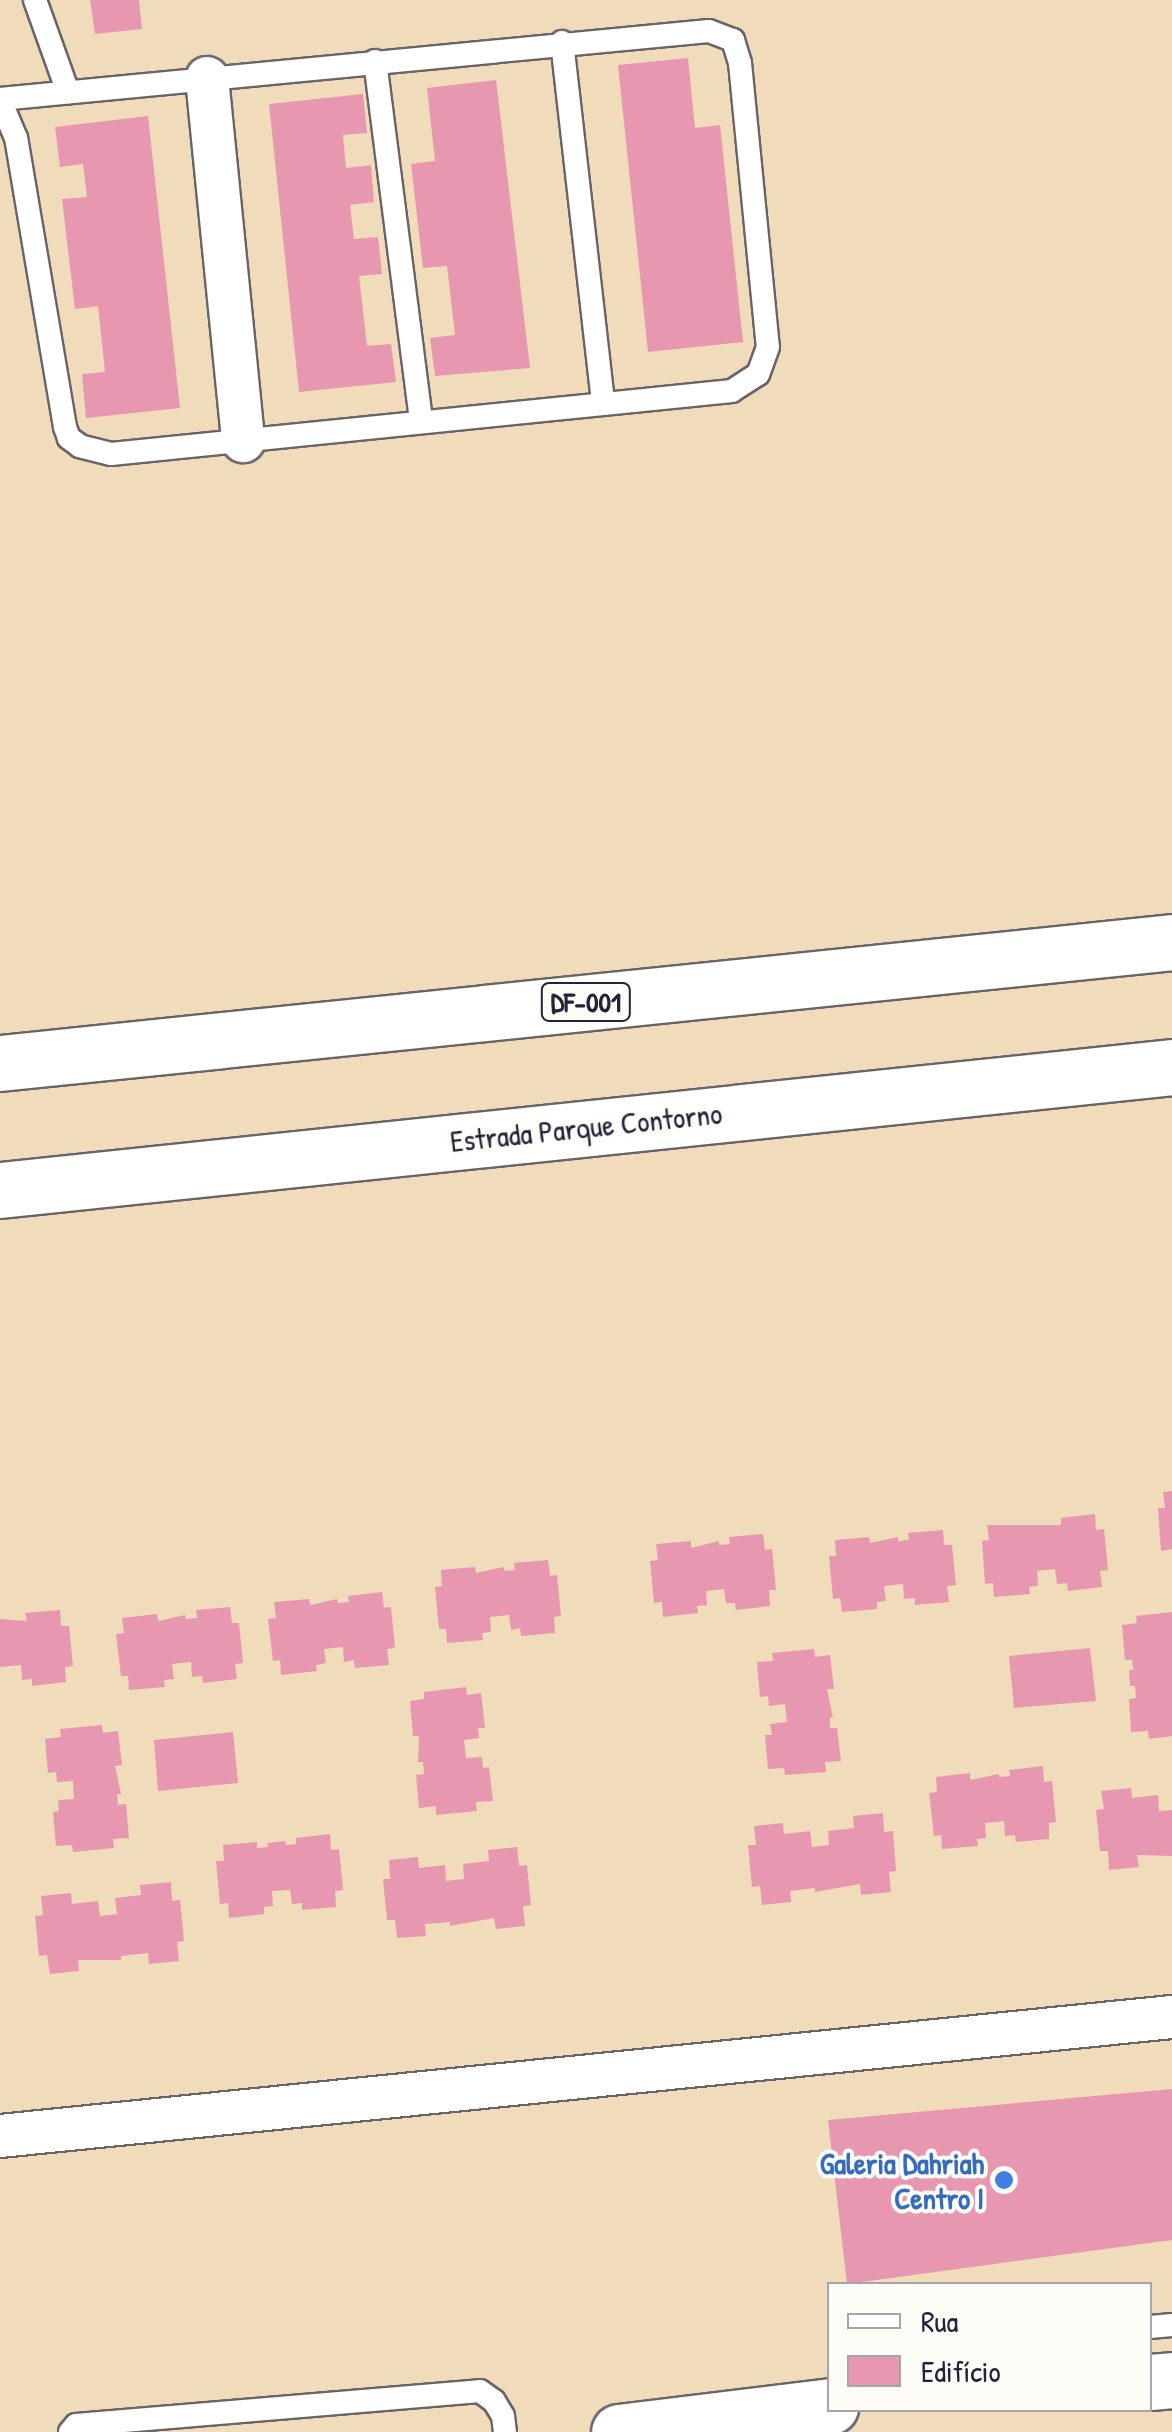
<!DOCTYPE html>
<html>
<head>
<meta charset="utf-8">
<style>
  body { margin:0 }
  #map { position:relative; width:1172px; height:2432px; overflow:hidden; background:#f0dcbb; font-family:"Patrick Hand",sans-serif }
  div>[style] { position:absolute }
  .building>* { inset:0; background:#e897b1 }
  .roads { filter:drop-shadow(2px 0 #6a6368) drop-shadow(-2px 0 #6a6368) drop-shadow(0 2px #6a6368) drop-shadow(0 -2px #6a6368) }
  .lane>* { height:22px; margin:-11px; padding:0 11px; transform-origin:11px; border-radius:11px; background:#fff }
  .street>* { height:42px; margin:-21px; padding:0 21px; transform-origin:21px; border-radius:21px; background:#fff }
  .secondary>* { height:55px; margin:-27.5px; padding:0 27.5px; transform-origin:27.5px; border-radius:27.5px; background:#fff }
  .highway>* { height:55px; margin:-27.5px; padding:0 27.5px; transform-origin:27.5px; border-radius:27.5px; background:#fff }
  .dots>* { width:28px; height:28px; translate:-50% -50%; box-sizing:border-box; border:5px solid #fdfcf7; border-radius:50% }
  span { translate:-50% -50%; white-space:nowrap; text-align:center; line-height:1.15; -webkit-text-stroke:8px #fdfcf7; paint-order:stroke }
  .shield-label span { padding:2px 8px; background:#fdfcf7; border:2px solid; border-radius:8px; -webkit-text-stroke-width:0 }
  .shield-label { font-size:28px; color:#22223b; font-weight:700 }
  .street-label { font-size:30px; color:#22223b }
  .shop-label { font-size:30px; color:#366cbe; font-weight:700 }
  .right { translate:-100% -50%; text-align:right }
  .legend { position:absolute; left:827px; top:2282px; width:325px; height:130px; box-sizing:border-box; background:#fdfcf7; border:2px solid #a5a5ac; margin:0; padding:12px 18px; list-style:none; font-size:30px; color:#22223b }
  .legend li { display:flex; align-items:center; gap:20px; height:50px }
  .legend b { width:50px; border:2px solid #a5a5ac }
</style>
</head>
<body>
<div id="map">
  <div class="building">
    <div style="clip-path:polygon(90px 0,139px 0,142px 29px,95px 34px)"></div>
    <div style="clip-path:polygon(688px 58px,695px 128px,720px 125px,743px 342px,648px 352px,618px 65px)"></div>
    <div style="clip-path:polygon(496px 80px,530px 368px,435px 376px,430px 338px,455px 335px,447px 266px,423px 268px,411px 164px,435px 161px,427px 88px)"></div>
    <div style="clip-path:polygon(363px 94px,367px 133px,343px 135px,346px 168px,371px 165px,374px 202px,350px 205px,354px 239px,378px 237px,382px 274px,359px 276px,367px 346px,391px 344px,396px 382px,299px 392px,269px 104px)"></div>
    <div style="clip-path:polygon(148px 116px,180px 408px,86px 418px,82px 374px,105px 372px,98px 306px,75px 309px,62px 199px,87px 197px,83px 164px,60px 167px,55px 127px)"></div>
    <div style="clip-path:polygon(1172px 1491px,1172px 1549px,1161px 1551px,1158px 1508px,1165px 1508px,1163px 1492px)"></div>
    <div style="clip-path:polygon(1095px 1514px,1096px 1530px,1104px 1529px,1108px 1570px,1100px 1571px,1102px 1587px,1068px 1591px,1067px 1583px,1057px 1584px,1055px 1569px,1037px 1571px,1038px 1586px,1029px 1587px,1030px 1594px,994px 1597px,993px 1583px,985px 1584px,982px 1541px,989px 1540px,987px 1525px,1061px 1525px,1061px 1518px)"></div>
    <div style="clip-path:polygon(943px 1530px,944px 1545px,952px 1545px,956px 1585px,947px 1586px,949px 1602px,915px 1605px,915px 1598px,904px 1599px,903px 1584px,884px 1586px,886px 1601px,877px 1602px,877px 1609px,842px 1612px,840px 1598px,833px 1599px,829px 1556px,836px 1556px,835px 1540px,869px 1537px,870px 1543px,898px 1537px,898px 1541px,909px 1540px,908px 1533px)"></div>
    <div style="clip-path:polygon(763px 1534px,765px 1550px,772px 1549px,776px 1590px,769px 1590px,770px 1606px,736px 1610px,735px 1603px,726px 1603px,724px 1589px,706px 1591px,707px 1605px,697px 1606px,698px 1613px,663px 1617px,662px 1602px,654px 1603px,650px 1561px,658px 1560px,656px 1544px,691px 1541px,691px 1548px,719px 1541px,719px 1545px,730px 1544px,729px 1537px)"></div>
    <div style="clip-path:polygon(548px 1560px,550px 1576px,557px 1575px,561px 1616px,554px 1617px,555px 1633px,521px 1636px,520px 1628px,511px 1630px,509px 1615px,490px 1617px,491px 1632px,482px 1633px,483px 1640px,447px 1643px,446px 1629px,439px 1629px,435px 1587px,442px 1586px,441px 1570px,475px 1567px,476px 1573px,504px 1567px,504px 1571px,515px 1570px,514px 1563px)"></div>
    <div style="clip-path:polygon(382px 1592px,384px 1608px,391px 1607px,395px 1648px,387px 1649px,389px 1665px,355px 1668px,354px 1660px,344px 1662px,343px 1647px,324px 1649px,326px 1663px,316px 1665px,317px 1671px,281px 1675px,280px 1660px,273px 1661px,268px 1619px,276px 1618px,274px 1602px,309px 1599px,310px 1605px,337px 1599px,338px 1603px,349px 1602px,348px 1596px)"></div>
    <div style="clip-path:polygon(230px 1607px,232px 1623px,239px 1623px,243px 1663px,235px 1664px,237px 1679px,203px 1683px,202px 1676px,192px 1677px,191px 1662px,172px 1664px,174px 1679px,164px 1680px,165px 1687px,129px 1690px,128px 1676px,121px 1676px,116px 1634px,124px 1633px,122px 1618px,157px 1614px,158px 1621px,185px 1615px,186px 1619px,197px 1618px,196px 1610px)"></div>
    <div style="clip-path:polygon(60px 1610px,61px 1626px,69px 1626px,73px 1666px,65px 1667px,66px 1682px,32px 1686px,32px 1679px,22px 1680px,21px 1665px,0 1667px,0 1619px,27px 1621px,25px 1613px)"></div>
    <div style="clip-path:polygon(1172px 1612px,1172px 1736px,1149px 1739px,1148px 1731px,1131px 1732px,1129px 1699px,1136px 1698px,1135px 1686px,1130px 1686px,1129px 1670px,1133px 1670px,1132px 1660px,1125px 1660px,1122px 1625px,1137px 1623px,1136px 1616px)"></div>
    <div style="clip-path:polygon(1090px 1648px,1096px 1701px,1014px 1708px,1009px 1656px)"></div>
    <div style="clip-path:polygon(814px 1649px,815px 1657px,830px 1655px,834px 1689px,827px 1689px,833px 1718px,830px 1717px,830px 1728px,837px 1728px,841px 1761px,825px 1762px,826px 1772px,785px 1775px,784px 1768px,768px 1769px,765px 1735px,772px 1735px,770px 1724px,787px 1722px,785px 1704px,769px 1706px,768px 1696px,760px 1697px,757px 1662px,773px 1661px,772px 1653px)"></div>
    <div style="clip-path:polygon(466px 1687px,467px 1695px,481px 1693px,485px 1728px,478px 1728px,479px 1738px,464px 1740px,466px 1758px,482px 1757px,483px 1768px,489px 1767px,493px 1801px,476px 1802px,477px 1811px,436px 1815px,436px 1806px,419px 1808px,416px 1775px,424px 1774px,423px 1762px,418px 1762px,419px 1736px,413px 1736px,410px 1701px,424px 1699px,424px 1692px)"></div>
    <div style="clip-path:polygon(102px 1725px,103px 1733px,118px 1731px,122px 1765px,115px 1766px,121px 1794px,117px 1794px,118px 1805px,126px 1804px,129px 1838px,113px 1839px,114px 1848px,73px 1852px,72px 1845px,56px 1846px,53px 1812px,59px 1811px,58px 1800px,74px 1799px,73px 1781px,57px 1782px,56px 1772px,48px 1773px,45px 1739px,61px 1737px,60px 1729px)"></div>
    <div style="clip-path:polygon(233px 1732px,238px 1783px,158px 1791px,154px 1740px)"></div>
    <div style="clip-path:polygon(1043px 1766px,1044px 1782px,1052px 1781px,1056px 1822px,1049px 1823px,1049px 1839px,1016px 1842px,1015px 1835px,1005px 1836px,1004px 1821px,985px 1823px,986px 1838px,977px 1839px,978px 1846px,942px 1849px,941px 1835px,934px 1836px,929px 1793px,937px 1792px,936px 1777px,970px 1773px,970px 1780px,999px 1774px,999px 1777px,1010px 1776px,1009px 1770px)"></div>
    <div style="clip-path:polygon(1131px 1788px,1132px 1798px,1158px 1795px,1159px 1811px,1172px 1810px,1172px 1856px,1137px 1855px,1139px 1867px,1109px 1870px,1108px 1851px,1100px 1851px,1096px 1810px,1104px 1809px,1101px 1791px)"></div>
    <div style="clip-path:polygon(883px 1813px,884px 1832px,893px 1831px,896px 1871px,889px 1872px,891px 1892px,861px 1895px,860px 1884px,815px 1892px,815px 1888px,790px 1891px,791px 1902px,762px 1905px,760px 1886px,752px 1887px,748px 1845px,756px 1845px,754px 1826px,783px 1823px,784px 1834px,810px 1831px,812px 1847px,829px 1845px,828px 1831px,854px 1828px,853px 1816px)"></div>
    <div style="clip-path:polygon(330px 1834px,331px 1850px,339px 1849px,343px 1890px,335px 1891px,336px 1907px,302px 1910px,302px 1903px,292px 1904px,290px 1890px,272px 1891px,273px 1906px,264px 1907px,264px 1914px,229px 1918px,228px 1903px,220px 1904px,216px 1861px,224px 1861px,223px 1845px,257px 1842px,257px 1848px,268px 1847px,267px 1843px,285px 1841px,286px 1845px,296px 1844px,296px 1838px)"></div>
    <div style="clip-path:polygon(517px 1847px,519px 1866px,527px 1865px,531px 1905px,523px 1906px,525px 1926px,496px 1929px,494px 1918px,450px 1926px,450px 1922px,425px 1924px,426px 1936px,397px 1938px,395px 1920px,387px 1920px,383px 1879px,390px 1879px,389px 1860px,418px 1857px,419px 1868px,445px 1865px,446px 1881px,464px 1879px,463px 1864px,489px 1861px,488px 1850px)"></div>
    <div style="clip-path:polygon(171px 1882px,172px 1901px,180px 1900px,184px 1941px,177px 1942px,179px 1961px,149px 1964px,148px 1953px,121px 1956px,121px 1960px,78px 1960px,79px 1971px,50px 1974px,47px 1955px,39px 1956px,35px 1916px,43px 1915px,41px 1896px,71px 1893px,72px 1904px,98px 1901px,100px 1916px,117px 1914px,115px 1898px,141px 1895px,140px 1885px)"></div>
    <div style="clip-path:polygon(1172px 2089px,1172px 2240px,847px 2284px,828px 2120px)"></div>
  </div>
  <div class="roads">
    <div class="lane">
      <div style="left:35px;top:0;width:98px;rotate:70.3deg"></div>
      <div style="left:562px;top:42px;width:364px;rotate:83.5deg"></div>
      <div style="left:375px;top:61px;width:364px;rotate:82.7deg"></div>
      <div style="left:0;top:99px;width:712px;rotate:-5.48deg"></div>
      <div style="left:709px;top:31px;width:26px;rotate:21deg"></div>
      <div style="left:733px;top:40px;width:24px;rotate:73deg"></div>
      <div style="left:740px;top:63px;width:285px;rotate:84.4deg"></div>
      <div style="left:768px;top:347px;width:29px;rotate:110deg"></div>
      <div style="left:758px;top:374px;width:31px;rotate:147deg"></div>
      <div style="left:732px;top:391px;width:624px;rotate:174.21deg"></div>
      <div style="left:111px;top:454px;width:32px;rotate:-166deg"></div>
      <div style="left:80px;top:446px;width:14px;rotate:-144deg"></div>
      <div style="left:69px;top:438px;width:12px;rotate:-110deg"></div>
      <div style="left:65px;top:427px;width:293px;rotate:-99.6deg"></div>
      <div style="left:16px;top:138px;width:41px;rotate:-112.8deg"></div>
      <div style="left:1150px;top:2327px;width:22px;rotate:-5deg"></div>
      <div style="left:70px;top:2432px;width:9px;rotate:-49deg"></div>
      <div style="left:76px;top:2425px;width:405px;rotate:-4.8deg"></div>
      <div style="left:480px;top:2391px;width:17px;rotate:36deg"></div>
      <div style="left:494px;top:2401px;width:17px;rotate:59deg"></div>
      <div style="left:503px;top:2416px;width:16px;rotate:83deg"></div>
    </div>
    <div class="street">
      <div style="left:207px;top:78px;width:365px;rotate:84.3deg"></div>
      <div style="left:0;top:2136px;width:1178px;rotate:-5.8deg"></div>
    </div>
    <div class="secondary">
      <div style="left:1150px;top:2382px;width:22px;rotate:-5deg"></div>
      <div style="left:619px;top:2432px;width:213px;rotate:-7deg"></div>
    </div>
    <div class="highway">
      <div style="left:0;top:1063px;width:1178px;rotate:-5.89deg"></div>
      <div style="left:0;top:1190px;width:1178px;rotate:-5.99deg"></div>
    </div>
  </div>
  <div class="dots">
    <div style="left:1004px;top:2180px;background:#3f7fe0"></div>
  </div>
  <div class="shield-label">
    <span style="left:586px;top:1002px">DF-001</span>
  </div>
  <div class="street-label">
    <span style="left:586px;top:1127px;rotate:-6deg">Estrada Parque Contorno</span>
  </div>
  <div class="shop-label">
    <span class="right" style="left:984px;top:2180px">Galeria Dahriah<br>Centro I</span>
  </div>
  <ul class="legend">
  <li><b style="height:12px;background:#fff"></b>Rua</li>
  <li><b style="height:28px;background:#e897b1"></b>Edifício</li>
  </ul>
</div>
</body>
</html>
